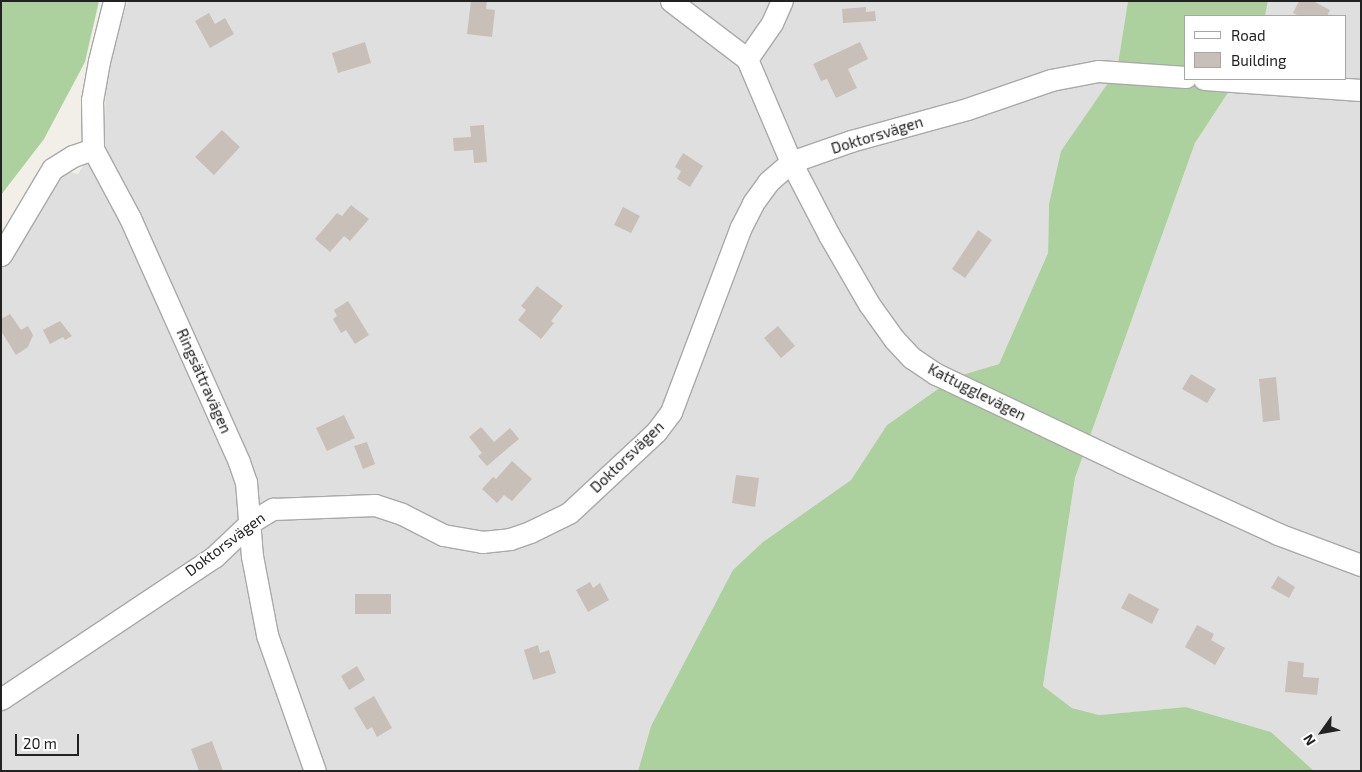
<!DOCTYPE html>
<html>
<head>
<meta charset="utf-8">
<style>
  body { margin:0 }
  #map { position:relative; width:1362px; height:772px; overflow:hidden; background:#f2efe9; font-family:"Exo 2",sans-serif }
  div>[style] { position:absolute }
  .residential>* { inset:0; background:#e0dfdf }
  .forest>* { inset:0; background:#add19e }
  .building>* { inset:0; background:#c7bfb8 }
  .roads { filter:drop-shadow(1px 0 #a9a9a9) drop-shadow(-1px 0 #a9a9a9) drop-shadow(0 1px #a9a9a9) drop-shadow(0 -1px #a9a9a9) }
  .minor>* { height:21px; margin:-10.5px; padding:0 10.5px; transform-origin:10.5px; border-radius:10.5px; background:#fff }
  span { translate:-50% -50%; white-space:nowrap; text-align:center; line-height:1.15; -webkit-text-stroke:4px #fff; paint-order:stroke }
  .street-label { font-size:15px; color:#222 }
  .frame { position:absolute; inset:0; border:2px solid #222; pointer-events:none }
  .legend { position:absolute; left:1184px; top:15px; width:162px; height:65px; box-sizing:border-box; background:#fff; border:1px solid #a7a7a7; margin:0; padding:6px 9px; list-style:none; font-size:15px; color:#222 }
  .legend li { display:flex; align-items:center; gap:10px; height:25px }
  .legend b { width:25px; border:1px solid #a7a7a7 }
  .north { position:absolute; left:1297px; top:707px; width:50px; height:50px; -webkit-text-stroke:4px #fff; paint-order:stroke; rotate:238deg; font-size:14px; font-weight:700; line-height:20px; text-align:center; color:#222 }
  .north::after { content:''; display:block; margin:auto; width:18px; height:22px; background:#222; clip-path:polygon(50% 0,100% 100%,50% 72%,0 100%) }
  .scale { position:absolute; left:15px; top:734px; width:64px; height:22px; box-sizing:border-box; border:2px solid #222; border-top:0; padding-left:6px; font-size:15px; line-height:18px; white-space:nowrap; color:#222; -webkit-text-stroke:4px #fff; paint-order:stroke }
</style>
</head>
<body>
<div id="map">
  <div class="residential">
    <div style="clip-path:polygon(128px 1px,1128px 1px,1117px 70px,1049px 204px,1048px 253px,999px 364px,955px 377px,887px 425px,851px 480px,763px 542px,651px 726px,638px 771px,1px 771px,1px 237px,47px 167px,78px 174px,105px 131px,106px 66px)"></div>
    <div style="clip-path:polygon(1268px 1px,1361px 1px,1361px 771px,1314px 771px,1271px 732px,1186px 707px,1099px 715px,1072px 708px,1043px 686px,1075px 478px,1195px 143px,1237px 79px,1346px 79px,1346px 16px,1265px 16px)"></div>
  </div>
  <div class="forest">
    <div style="clip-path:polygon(1px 1px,99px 1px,85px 62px,44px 139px,1px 195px)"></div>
    <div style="clip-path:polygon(1128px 1px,1268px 1px,1265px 16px,1186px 16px,1186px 79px,1237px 79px,1195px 143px,1075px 478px,1043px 686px,1072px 708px,1099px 715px,1186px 707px,1271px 732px,1314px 771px,638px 771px,651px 726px,733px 570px,763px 542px,851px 480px,887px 425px,955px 377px,999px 364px,1048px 253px,1049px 204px,1061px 151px,1117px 70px)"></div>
  </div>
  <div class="building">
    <div style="clip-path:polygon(471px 1px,487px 1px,486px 9px,495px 10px,492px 37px,467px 34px)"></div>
    <div style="clip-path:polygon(1299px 1px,1313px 1px,1330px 10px,1327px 16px,1299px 16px,1293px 13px)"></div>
    <div style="clip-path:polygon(866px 7px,866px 12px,875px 11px,876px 21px,843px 23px,842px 9px)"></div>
    <div style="clip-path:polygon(209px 13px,215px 24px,225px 18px,234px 34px,210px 48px,195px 21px)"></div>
    <div style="clip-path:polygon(365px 42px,371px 63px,338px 73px,332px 53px)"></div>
    <div style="clip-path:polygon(860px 42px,868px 59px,848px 69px,857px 88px,836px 98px,827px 79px,821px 81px,813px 64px)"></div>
    <div style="clip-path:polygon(484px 125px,487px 162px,474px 163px,473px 150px,454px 151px,453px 138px,471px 137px,470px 126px)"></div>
    <div style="clip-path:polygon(222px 130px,240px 147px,214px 175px,195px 157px)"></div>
    <div style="clip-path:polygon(683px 153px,703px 166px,690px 187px,677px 179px,681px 171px,675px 167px)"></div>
    <div style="clip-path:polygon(351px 205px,369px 219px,350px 241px,344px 236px,330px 252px,315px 239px,337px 213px,342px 216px)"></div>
    <div style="clip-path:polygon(623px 207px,640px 216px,631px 233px,614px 225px)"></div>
    <div style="clip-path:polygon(978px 230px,992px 240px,965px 278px,952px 269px)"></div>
    <div style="clip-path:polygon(537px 286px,563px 306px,551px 321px,554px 323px,541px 339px,518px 320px,526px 310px,521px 306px)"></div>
    <div style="clip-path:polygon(348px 301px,369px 335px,355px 344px,346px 330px,341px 333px,333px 319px,337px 316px,334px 310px)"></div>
    <div style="clip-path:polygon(10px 314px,21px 330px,28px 326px,33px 335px,28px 347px,16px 355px,1px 331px,1px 319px)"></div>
    <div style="clip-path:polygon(60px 321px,72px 336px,65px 340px,63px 337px,50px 344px,43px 330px)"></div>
    <div style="clip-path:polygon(778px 326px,795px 346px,781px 358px,764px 338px)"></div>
    <div style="clip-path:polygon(1191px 374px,1216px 389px,1207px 403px,1182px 389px)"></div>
    <div style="clip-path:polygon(1276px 377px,1280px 420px,1263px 422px,1259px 379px)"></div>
    <div style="clip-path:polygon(344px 415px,355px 438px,327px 451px,316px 428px)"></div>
    <div style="clip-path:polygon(481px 427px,494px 442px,510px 428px,519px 439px,487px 466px,478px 456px,482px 453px,469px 437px)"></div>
    <div style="clip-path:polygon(367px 442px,375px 464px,363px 469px,354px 446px)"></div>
    <div style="clip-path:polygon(512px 461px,532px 479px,512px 501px,504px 495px,497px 503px,482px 489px,493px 477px,496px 479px)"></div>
    <div style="clip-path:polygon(736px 475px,759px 478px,755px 507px,732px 503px)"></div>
    <div style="clip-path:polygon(1278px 576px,1295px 587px,1289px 598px,1271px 588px)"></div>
    <div style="clip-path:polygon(590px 582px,593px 588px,600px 583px,609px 600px,588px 612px,576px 590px)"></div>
    <div style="clip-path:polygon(1129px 593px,1159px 609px,1152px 624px,1121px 608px)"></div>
    <div style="clip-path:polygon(355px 594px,391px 594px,391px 614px,355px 614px)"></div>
    <div style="clip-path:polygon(1197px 625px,1214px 634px,1211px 640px,1225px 648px,1215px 665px,1185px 647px)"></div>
    <div style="clip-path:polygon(538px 645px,540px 653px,549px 650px,556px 673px,533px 680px,524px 650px)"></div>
    <div style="clip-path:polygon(1288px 661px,1304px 663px,1303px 677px,1319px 678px,1317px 695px,1285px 692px)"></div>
    <div style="clip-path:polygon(357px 666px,365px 680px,349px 690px,341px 676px)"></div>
    <div style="clip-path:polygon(374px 696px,392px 728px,377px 737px,372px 727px,367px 730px,354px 708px)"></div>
    <div style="clip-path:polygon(212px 741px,223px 771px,199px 771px,191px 749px)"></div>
  </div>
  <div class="roads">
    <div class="minor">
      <div style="left:114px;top:1px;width:62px;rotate:104deg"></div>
      <div style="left:99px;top:61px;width:40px;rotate:100deg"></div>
      <div style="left:92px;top:100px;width:49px;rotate:88.8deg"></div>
      <div style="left:93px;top:149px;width:78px;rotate:61.8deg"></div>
      <div style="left:130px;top:218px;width:267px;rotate:65.9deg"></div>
      <div style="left:239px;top:462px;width:21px;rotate:71deg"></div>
      <div style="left:246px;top:482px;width:74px;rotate:85.4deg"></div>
      <div style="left:252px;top:556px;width:80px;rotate:79.2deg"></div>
      <div style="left:267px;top:635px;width:144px;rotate:70.6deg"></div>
      <div style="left:671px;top:1px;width:96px;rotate:37.3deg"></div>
      <div style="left:747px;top:59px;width:112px;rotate:66.9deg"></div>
      <div style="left:791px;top:162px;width:82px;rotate:62.5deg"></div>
      <div style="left:829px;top:235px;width:80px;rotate:59.9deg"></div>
      <div style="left:869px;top:304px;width:43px;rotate:54.5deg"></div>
      <div style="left:894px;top:339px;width:26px;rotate:47deg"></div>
      <div style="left:912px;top:358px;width:29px;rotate:34deg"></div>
      <div style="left:936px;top:374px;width:205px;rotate:25.4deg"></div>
      <div style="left:1121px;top:462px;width:173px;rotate:24.6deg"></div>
      <div style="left:1278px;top:534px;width:89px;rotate:20.5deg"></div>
      <div style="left:747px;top:59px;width:44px;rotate:-55.2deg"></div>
      <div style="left:772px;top:23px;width:24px;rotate:-66deg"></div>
      <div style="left:1204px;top:79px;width:157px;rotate:4deg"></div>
      <div style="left:1px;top:255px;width:100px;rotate:-59.3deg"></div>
      <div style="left:52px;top:169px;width:25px;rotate:-32deg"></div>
      <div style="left:73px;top:156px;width:21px;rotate:-19deg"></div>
      <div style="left:1px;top:699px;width:256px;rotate:-33.7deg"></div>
      <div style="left:214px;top:557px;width:51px;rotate:-43.4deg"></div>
      <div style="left:251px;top:522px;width:26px;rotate:-31deg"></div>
      <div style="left:273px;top:509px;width:102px;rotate:-2.2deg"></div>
      <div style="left:375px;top:505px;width:28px;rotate:18deg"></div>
      <div style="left:402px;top:514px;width:46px;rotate:27.1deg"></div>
      <div style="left:443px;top:535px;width:40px;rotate:10deg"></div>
      <div style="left:482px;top:542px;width:28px;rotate:-6deg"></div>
      <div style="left:510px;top:539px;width:21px;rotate:-19deg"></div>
      <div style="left:530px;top:532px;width:43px;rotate:-26deg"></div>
      <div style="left:569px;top:513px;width:119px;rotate:-43deg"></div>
      <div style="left:656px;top:432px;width:25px;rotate:-53deg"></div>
      <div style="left:671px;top:412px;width:198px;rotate:-69.3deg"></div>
      <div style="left:741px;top:227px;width:27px;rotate:-63deg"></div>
      <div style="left:753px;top:203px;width:26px;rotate:-54deg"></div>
      <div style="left:768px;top:182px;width:30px;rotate:-41deg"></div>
      <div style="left:791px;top:162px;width:64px;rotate:-19.3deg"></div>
      <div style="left:851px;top:141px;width:120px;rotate:-15.4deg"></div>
      <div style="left:967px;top:109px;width:89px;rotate:-19deg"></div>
      <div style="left:1051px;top:80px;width:48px;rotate:-10.8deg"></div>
      <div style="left:1098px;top:71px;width:88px;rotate:3.9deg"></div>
    </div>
  </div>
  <div class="street-label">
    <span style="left:877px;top:135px;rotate:-17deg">Doktorsvägen</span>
    <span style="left:204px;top:381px;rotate:66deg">Ringsättravägen</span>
    <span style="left:977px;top:392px;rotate:27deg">Kattugglevägen</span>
    <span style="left:627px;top:457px;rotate:-44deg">Doktorsvägen</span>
    <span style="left:225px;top:544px;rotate:-37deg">Doktorsvägen</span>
  </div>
  <div class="frame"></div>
  <ul class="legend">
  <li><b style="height:6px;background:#fff"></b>Road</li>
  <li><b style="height:14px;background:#c7bfb8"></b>Building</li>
  </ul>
  <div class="north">N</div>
  <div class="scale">20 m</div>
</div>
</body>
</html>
